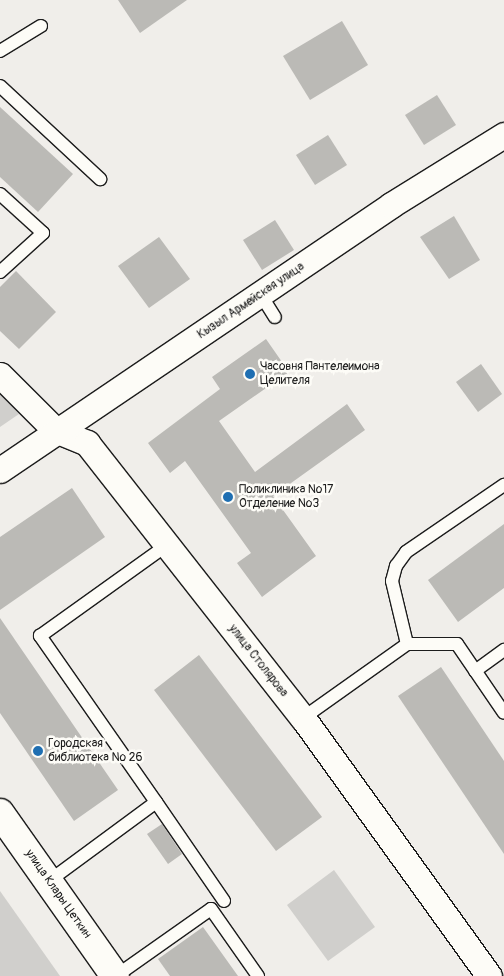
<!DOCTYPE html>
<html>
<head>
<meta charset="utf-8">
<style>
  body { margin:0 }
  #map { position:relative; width:504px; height:976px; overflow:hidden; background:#f0eeea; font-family:Pangolin,sans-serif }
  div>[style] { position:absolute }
  .green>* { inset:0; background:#d0cfcc }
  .building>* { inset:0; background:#bbbab6 }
  .roads { filter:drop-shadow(1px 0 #1c1c1c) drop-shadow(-1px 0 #1c1c1c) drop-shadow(0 1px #1c1c1c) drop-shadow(0 -1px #1c1c1c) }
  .service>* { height:12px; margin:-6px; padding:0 6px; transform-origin:6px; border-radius:6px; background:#fdfcf7 }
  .minor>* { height:25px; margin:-12.5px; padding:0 12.5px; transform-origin:12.5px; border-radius:12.5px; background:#fdfcf7 }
  .secondary>* { height:28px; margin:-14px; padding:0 14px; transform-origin:14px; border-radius:14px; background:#fdfcf7 }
  .dots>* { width:14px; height:14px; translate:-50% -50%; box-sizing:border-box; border:2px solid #fdfcf7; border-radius:50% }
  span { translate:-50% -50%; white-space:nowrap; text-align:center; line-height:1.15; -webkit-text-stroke:5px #fdfcf7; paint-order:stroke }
  .street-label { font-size:12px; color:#1c1c1c }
  .poi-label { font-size:12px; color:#1c1c1c }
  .left { translate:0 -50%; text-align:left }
</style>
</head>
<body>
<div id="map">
  <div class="green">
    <div style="clip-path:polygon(0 393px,19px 414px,0 427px)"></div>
    <div style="clip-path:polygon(334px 870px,375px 927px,328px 961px,287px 905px)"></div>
    <div style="clip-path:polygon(0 891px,60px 976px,0 976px)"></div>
  </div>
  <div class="building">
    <div style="clip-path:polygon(118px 0,187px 0,140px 33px)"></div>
    <div style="clip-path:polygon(342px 21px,368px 65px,310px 100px,283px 56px)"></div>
    <div style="clip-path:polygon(437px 95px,456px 125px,424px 145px,405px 115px)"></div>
    <div style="clip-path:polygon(0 107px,73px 174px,38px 212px,0 177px)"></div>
    <div style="clip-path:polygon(328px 135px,347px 165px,315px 185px,296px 155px)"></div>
    <div style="clip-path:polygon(454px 216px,480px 260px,449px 279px,420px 237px)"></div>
    <div style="clip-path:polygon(275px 220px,294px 250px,262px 270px,243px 240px)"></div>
    <div style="clip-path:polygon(159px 237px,190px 279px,149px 308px,118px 266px)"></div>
    <div style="clip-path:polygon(16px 271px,56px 312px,19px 349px,0 331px,0 287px)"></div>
    <div style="clip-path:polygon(266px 339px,289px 372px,219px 421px,255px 472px,347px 404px,365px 430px,273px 496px,316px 556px,262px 597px,237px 563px,251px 553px,185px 461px,170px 473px,148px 443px,220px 389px,212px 377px)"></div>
    <div style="clip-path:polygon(481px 364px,502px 394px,478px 412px,456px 382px)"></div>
    <div style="clip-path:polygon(72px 488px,105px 537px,0 610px,0 537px)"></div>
    <div style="clip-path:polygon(504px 524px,504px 588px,458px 622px,428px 580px)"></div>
    <div style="clip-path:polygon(0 618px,118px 790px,74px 821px,0 713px)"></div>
    <div style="clip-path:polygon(199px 655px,322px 817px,276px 851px,154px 690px)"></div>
    <div style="clip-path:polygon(441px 667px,504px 761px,504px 854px,398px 696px)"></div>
    <div style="clip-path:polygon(162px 824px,182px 854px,168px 864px,147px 834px)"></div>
    <div style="clip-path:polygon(203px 927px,238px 976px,170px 976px,158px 959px)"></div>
  </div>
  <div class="roads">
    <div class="service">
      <div style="left:0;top:51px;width:48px;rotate:-31.4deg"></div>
      <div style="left:0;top:86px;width:137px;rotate:42.9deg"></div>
      <div style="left:0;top:194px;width:58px;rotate:42.2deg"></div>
      <div style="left:43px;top:233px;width:58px;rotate:137.8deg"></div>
      <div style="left:261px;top:295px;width:26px;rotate:58deg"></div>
      <div style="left:407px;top:644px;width:65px;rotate:-103.4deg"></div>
      <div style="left:392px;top:581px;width:16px;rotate:-75deg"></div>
      <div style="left:396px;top:566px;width:17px;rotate:-54deg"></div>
      <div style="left:406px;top:552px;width:119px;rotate:-34.4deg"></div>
      <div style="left:475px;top:671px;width:36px;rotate:-36deg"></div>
      <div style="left:303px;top:718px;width:128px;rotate:-35.4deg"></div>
      <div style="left:407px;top:644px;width:50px"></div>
      <div style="left:457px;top:644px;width:83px;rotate:55.7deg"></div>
      <div style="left:156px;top:802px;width:120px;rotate:55.5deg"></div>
      <div style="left:49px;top:881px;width:133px;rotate:-36.4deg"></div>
      <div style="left:156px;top:802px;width:203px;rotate:-124.9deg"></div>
      <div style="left:40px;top:636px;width:156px;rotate:-35.6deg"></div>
      <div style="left:116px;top:976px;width:116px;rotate:-35.2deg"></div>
      <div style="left:211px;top:909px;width:82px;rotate:55deg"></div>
    </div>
    <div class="minor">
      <div style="left:0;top:375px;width:78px;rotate:45deg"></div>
      <div style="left:55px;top:430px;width:35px;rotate:22deg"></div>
      <div style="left:87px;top:443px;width:350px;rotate:51.9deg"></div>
      <div style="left:303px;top:718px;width:318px;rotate:54.2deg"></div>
      <div style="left:0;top:470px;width:472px;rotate:-34.1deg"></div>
      <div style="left:391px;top:205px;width:133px;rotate:-31.8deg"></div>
    </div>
    <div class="secondary">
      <div style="left:0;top:813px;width:199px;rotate:54.8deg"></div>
    </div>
  </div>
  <div class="dots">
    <div style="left:250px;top:374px;background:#1f6fb2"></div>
    <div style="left:228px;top:497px;background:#1f6fb2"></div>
    <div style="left:38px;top:751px;background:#1f6fb2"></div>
  </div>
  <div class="street-label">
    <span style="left:251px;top:301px;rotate:-34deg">Кызыл Армейская улица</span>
    <span style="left:258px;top:661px;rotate:52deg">улица Столярова</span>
    <span style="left:58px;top:894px;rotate:55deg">улица Клары Цеткин</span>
  </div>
  <div class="poi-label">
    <span class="left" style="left:260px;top:374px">Часовня Пантелеимона<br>Целителя</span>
    <span class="left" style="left:239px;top:497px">Поликлиника №17<br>Отделение №3</span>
    <span class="left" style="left:48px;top:751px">Городская<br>библиотека № 26</span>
  </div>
</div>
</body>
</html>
